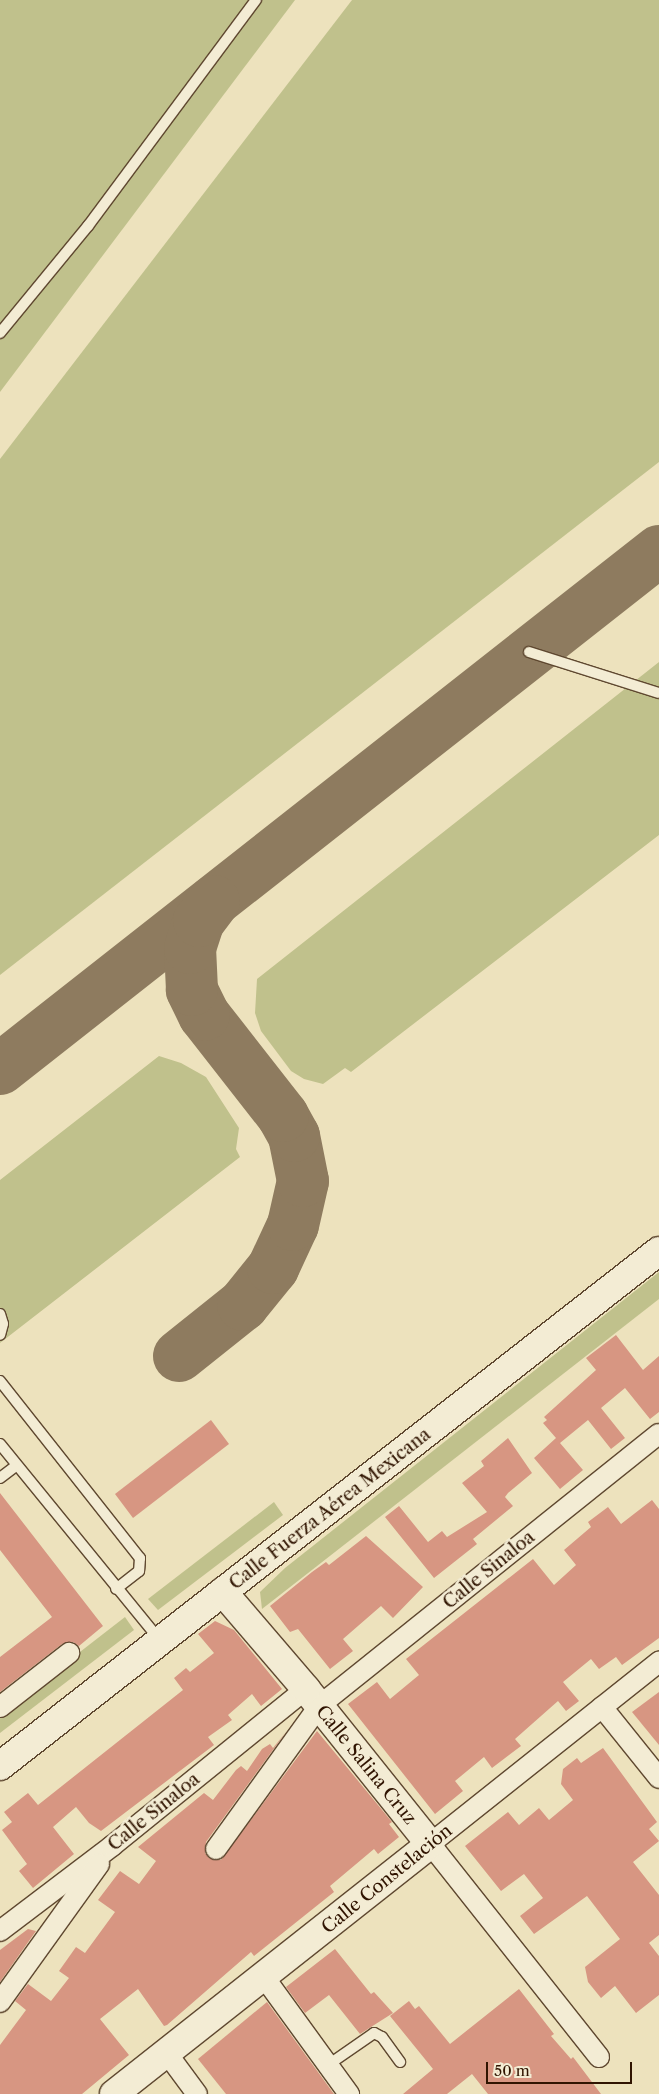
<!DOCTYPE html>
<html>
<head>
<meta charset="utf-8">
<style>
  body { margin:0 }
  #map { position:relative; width:659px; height:2094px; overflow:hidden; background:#ede2bd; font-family:"Libre Caslon Text",serif }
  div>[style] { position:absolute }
  .green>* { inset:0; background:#c0c18c }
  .taxiway>* { height:52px; margin:-26px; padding:0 26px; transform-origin:26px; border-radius:26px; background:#8e7b5f }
  .building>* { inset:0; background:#d79682 }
  .roads { filter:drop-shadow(1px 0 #5f4830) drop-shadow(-1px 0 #5f4830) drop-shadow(0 1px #5f4830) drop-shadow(0 -1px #5f4830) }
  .lane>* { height:10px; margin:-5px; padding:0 5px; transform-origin:5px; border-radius:5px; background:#f3ecd4 }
  .street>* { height:20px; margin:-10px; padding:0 10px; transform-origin:10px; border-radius:10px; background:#f3ecd4 }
  .secondary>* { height:28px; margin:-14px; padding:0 14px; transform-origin:14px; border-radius:14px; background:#f3ecd4 }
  span { translate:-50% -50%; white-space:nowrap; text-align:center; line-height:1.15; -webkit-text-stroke:5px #f3ecd4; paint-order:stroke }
  .street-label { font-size:18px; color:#301401 }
  .scale { position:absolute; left:486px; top:2062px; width:146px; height:22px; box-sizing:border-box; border:2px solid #301401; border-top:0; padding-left:6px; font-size:15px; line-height:18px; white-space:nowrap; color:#301401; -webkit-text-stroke:4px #f3ecd4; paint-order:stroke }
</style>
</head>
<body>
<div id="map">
  <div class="green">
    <div style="clip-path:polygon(0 0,295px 0,0 392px)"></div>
    <div style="clip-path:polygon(352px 0,659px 0,659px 462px,0 975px,0 459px)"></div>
    <div style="clip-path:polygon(659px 662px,659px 835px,351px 1072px,345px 1068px,323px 1084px,304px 1079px,291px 1071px,261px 1031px,255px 1013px,257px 979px)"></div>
    <div style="clip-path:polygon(159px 1056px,181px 1063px,206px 1077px,239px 1128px,236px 1149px,240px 1157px,0 1343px,0 1180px)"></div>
    <div style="clip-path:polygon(659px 1272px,659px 1299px,262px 1609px,260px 1592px,285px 1568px)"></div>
    <div style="clip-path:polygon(274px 1502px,283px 1515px,158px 1610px,148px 1599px)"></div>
    <div style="clip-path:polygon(125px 1617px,134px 1630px,0 1733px,0 1714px)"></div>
  </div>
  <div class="taxiway">
    <div style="left:0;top:1069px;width:838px;rotate:-38.17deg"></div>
    <div style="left:179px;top:1356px;width:82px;rotate:-38.6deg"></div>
    <div style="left:243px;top:1305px;width:48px;rotate:-51deg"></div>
    <div style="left:273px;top:1268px;width:47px;rotate:-65.1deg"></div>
    <div style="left:293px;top:1225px;width:45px;rotate:-77.2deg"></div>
    <div style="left:303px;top:1181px;width:46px;rotate:-101.3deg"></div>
    <div style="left:294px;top:1136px;width:23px;rotate:-119deg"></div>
    <div style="left:283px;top:1116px;width:128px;rotate:-128deg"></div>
    <div style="left:204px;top:1015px;width:28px;rotate:-116deg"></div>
    <div style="left:192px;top:990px;width:42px;rotate:-92.7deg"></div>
    <div style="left:190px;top:948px;width:28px;rotate:-72deg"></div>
    <div style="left:199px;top:921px;width:25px;rotate:-53deg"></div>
  </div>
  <div class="building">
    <div style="clip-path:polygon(616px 1335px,643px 1370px,659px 1356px,659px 1412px,650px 1419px,625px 1388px,601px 1408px,625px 1438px,611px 1449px,588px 1420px,560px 1443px,583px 1470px,560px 1489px,534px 1458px,556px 1438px,543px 1423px,547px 1420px,544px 1417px,596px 1370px,586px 1358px)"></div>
    <div style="clip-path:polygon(211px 1420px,229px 1444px,133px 1518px,115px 1494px)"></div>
    <div style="clip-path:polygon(508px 1438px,532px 1473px,508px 1493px,505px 1497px,513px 1506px,473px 1539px,477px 1544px,434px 1578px,385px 1517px,399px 1506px,428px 1542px,442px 1531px,447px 1537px,487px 1512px,462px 1483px,484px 1466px,481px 1461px)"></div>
    <div style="clip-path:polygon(0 1493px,103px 1626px,79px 1646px,73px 1642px,62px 1644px,0 1692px,0 1657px,52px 1617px,0 1550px)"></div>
    <div style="clip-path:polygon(652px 1500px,659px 1509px,659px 1638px,622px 1665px,616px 1657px,599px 1669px,591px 1659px,563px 1682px,579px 1701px,566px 1711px,558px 1701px,515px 1739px,521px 1746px,492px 1768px,484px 1757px,455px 1781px,463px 1791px,435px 1814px,348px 1704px,377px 1682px,390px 1699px,419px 1675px,406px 1659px,533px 1559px,554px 1585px,576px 1565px,564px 1550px,591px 1527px,588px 1522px,608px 1507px,621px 1524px)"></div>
    <div style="clip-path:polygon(366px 1536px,423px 1587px,393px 1618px,381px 1606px,343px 1639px,353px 1651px,330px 1669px,298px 1629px,290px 1632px,270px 1606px,312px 1572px,326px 1562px,329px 1565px)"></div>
    <div style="clip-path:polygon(215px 1621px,234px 1630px,282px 1689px,261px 1706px,252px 1694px,228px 1715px,232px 1720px,208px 1737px,214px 1745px,101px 1831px,89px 1823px,76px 1807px,53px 1827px,74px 1854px,33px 1888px,19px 1871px,27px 1864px,2px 1830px,12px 1822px,4px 1812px,28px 1793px,38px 1805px,183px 1690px,174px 1678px,186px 1668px,190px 1672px,214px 1653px,198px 1634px)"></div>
    <div style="clip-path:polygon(659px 1692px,659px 1745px,632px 1712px)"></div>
    <div style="clip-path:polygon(317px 1731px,392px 1822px,389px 1824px,399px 1837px,378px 1854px,374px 1849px,330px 1886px,334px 1892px,254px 1956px,251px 1952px,167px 2025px,164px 2026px,138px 1989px,100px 2019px,129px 2055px,82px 2094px,0 2094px,0 2045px,26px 2010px,15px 2001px,28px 1984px,51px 2001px,69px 1978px,59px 1971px,76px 1947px,85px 1953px,115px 1912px,98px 1900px,120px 1871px,139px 1884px,156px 1861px,138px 1847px,204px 1793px,213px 1800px,236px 1770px,241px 1766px,247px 1771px,262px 1749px,270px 1744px,273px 1748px,286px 1732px,206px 1842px,205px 1853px,209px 1858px,221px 1860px)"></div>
    <div style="clip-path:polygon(603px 1748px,657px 1822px,649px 1829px,659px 1841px,633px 1862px,659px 1895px,659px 1935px,649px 1943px,659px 1956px,659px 1995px,636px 2013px,615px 1986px,601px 1998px,588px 1982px,585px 1967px,620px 1939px,587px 1896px,534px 1934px,520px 1916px,543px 1898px,524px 1874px,501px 1891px,465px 1846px,508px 1812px,519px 1825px,539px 1808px,549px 1820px,573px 1800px,561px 1784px,563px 1769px,577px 1758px,581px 1763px)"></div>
    <div style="clip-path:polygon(28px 1929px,36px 1931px,0 1982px,0 1950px)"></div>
    <div style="clip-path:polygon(335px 1949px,371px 1994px,374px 1992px,393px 2013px,360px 2034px,329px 1995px,305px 2013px,286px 1987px)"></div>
    <div style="clip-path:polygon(519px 1989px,554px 2034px,551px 2036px,571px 2059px,573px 2057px,601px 2094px,488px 2094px,472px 2074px,447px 2094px,403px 2094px,433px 2069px,390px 2016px,409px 2001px,415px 2009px,419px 2006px,450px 2044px)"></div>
    <div style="clip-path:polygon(267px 2002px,334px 2094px,226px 2094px,198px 2059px)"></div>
  </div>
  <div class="roads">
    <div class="lane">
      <div style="left:0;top:333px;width:139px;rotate:-50.6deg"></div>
      <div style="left:88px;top:226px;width:282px;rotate:-53.4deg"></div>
      <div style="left:529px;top:652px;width:136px;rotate:17.5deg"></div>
      <div style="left:0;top:1314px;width:10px;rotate:73deg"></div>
      <div style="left:3px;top:1324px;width:11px;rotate:105deg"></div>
      <div style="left:0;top:1381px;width:226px;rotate:51.7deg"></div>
      <div style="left:140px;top:1558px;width:13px;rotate:94deg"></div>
      <div style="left:139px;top:1571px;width:29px;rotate:142deg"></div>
      <div style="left:0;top:1444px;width:253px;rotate:50.8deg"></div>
      <div style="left:0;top:1478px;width:21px;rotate:-37deg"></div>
      <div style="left:328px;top:2065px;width:56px;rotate:-34.8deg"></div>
      <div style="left:374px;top:2033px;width:9px;rotate:27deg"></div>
      <div style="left:382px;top:2037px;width:31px;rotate:54deg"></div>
    </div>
    <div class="street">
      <div style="left:0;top:1707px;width:88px;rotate:-38deg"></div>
      <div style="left:602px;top:1707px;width:91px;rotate:51.2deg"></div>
      <div style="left:216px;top:1849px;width:176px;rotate:-54.2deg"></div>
      <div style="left:319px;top:1706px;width:435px;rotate:-38.7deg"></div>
      <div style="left:0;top:1931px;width:141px;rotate:-37.2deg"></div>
      <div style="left:112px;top:1846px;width:250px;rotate:-39deg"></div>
      <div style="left:264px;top:1977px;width:145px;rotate:54deg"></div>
      <div style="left:0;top:2002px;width:170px;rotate:-54.3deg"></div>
      <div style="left:166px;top:2052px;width:52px;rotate:53.6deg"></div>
      <div style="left:599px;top:2057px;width:272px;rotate:-128.4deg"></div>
      <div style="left:430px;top:1844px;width:293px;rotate:-38.5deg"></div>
    </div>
    <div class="secondary">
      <div style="left:0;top:1766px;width:836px;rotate:-38.01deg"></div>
      <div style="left:114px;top:2094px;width:403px;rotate:-38.3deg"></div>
      <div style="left:430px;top:1844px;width:198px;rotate:-128.7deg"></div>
      <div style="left:306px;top:1689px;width:128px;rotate:-130.6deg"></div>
    </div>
  </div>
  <div class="street-label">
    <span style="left:330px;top:1509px;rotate:-38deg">Calle Fuerza Aérea Mexicana</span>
    <span style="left:489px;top:1570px;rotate:-39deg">Calle Sinaloa</span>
    <span style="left:366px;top:1765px;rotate:51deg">Calle Salina Cruz</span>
    <span style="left:154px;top:1812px;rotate:-39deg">Calle Sinaloa</span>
    <span style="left:387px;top:1879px;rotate:-39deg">Calle Constelación</span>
  </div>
  <div class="scale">50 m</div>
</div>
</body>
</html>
